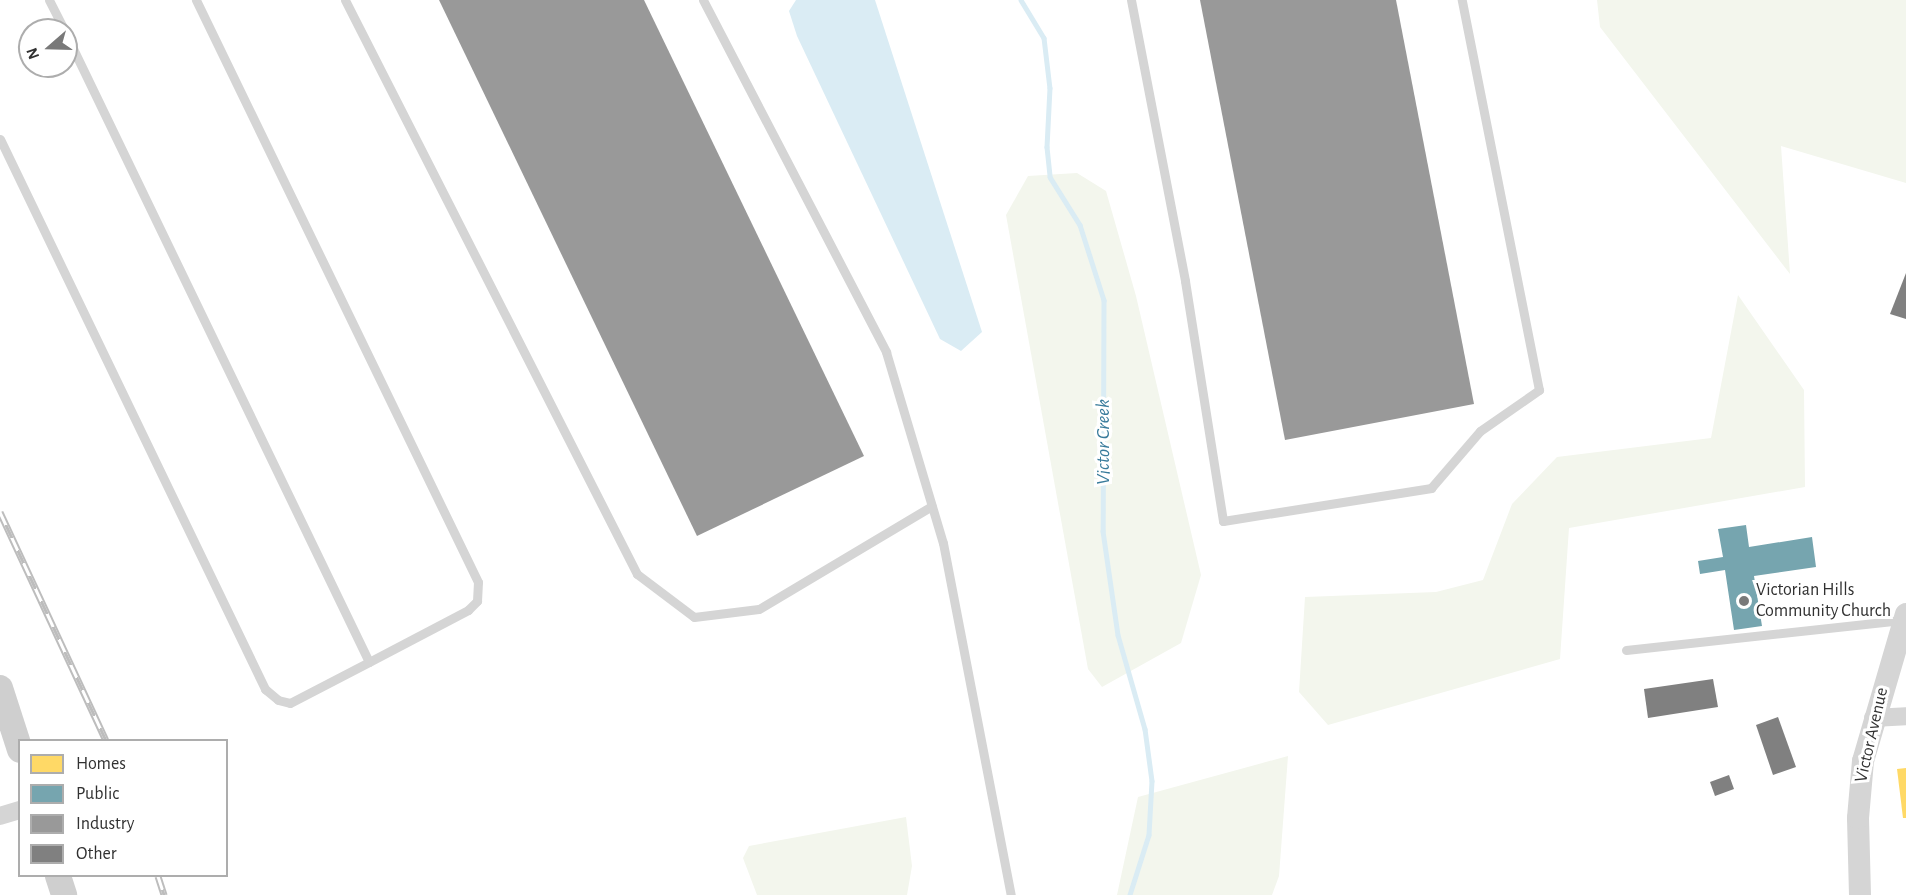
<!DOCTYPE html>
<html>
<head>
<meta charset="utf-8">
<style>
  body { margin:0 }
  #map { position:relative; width:1906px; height:895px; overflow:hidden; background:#fff; font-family:"Alegreya Sans",sans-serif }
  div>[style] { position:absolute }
  .green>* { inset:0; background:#f3f6ed }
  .water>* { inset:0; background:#daecf4 }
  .homes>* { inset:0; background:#ffd966 }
  .public>* { inset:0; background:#76a5af }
  .industry>* { inset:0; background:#999 }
  .stream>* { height:4.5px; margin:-2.25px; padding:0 2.25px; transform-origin:2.25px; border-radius:2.25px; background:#daecf4 }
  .building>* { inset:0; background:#808080 }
  .service>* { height:9px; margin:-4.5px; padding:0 4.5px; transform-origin:4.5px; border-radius:4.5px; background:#d5d5d5 }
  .minor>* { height:18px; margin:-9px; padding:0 9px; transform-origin:9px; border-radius:9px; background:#d5d5d5 }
  .tertiary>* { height:22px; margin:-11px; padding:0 11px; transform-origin:11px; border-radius:11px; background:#d5d5d5 }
  .secondary>* { height:26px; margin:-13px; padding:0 13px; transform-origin:13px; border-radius:13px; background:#cfcfcf }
  .rail>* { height:7px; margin-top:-3.5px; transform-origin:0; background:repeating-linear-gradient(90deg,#fff 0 14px,#bdbdbd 0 28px); box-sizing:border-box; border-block:2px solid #bdbdbd }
  .dots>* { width:16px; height:16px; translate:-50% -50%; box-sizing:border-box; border:3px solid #fff; border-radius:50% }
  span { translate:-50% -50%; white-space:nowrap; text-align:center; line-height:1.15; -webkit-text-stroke:6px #fff; paint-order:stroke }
  .poi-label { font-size:18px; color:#313131 }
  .left { translate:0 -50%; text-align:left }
  .street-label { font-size:18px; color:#313131 }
  .water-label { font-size:20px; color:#387b9b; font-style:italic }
  .legend { position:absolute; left:18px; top:739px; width:210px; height:138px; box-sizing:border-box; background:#fff; border:2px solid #adadad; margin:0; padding:8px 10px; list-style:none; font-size:18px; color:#313131 }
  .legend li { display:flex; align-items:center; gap:12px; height:30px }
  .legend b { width:30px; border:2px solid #adadad }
  .north { position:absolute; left:18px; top:18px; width:60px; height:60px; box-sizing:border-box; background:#fff; border:2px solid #adadad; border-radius:50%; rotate:250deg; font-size:16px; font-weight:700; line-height:24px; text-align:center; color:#313131 }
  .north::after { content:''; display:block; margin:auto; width:21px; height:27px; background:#797979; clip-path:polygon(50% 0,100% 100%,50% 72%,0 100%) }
</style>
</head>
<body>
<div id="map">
  <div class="green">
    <div style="clip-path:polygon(1597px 0,1906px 0,1906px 183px,1781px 146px,1790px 274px,1600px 27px)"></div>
    <div style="clip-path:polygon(1077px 173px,1106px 191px,1136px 296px,1201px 575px,1181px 643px,1102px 687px,1088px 669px,1006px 215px,1028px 176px)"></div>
    <div style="clip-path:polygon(1738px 295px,1804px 390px,1805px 487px,1569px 528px,1560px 659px,1328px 725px,1299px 692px,1305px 597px,1436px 592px,1483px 580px,1512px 504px,1557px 457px,1711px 438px)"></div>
    <div style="clip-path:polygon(1288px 756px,1279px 876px,1272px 895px,1117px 895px,1138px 797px)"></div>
    <div style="clip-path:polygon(906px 817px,912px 866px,907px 895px,757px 895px,743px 858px,749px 846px)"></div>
  </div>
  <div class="water">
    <div style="clip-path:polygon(796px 0,875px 0,982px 332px,961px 351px,940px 339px,797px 36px,789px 11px)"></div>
  </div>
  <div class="homes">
    <div style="clip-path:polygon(1906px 768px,1906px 818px,1903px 818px,1897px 769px)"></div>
  </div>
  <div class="public">
    <div style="clip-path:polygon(1746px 525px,1749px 547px,1812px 537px,1816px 567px,1754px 576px,1762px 626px,1734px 630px,1725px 570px,1700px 574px,1698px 561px,1723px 557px,1718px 529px)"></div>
  </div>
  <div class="industry">
    <div style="clip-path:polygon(439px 0,644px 0,864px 456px,697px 536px)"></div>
    <div style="clip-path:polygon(1200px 0,1396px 0,1474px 404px,1285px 440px)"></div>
  </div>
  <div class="stream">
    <div style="left:1021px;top:0;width:44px;rotate:58.8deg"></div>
    <div style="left:1044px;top:38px;width:50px;rotate:83.2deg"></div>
    <div style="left:1050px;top:88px;width:59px;rotate:92.9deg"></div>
    <div style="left:1047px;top:147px;width:30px;rotate:84deg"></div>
    <div style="left:1050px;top:177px;width:57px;rotate:58deg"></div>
    <div style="left:1080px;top:225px;width:79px;rotate:72.3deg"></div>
    <div style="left:1104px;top:300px;width:231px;rotate:90.2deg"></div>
    <div style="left:1103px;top:531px;width:105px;rotate:81.8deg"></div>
    <div style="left:1118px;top:635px;width:98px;rotate:74deg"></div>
    <div style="left:1145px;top:729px;width:52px;rotate:82.3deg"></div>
    <div style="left:1152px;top:781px;width:54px;rotate:93.2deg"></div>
    <div style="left:1149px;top:835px;width:63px;rotate:107.6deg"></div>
  </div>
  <div class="building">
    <div style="clip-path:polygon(1906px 273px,1906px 319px,1890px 314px)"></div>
    <div style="clip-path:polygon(1713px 679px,1718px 707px,1648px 718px,1644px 689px)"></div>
    <div style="clip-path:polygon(1778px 717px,1796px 767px,1773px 775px,1756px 725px)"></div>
    <div style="clip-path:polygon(1729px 775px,1734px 789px,1715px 796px,1710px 782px)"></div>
  </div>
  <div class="service">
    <div style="left:49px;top:0;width:34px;rotate:63deg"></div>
    <div style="left:345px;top:0;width:644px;rotate:63.04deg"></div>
    <div style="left:637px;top:574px;width:71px;rotate:37deg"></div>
    <div style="left:694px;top:617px;width:65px;rotate:-7deg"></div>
    <div style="left:759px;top:609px;width:201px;rotate:-30.8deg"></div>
    <div style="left:703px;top:0;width:397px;rotate:62.5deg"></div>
    <div style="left:886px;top:352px;width:199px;rotate:73.4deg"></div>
    <div style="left:943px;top:543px;width:359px;rotate:79.1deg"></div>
    <div style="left:1131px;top:0;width:286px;rotate:79.1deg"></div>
    <div style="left:1185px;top:281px;width:243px;rotate:81deg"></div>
    <div style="left:1223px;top:521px;width:211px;rotate:-9deg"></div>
    <div style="left:1431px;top:488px;width:75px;rotate:-49.3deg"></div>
    <div style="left:1480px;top:431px;width:72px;rotate:-34.8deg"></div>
    <div style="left:1539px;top:390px;width:398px;rotate:-101.2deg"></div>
    <div style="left:66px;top:34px;width:697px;rotate:64.24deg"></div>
    <div style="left:369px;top:662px;width:112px;rotate:-27.7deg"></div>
    <div style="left:468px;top:610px;width:13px;rotate:-45deg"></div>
    <div style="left:477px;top:601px;width:19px;rotate:-87deg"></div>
    <div style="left:478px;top:582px;width:647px;rotate:-115.85deg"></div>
    <div style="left:0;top:139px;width:611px;rotate:64.27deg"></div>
    <div style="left:265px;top:689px;width:17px;rotate:40deg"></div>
    <div style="left:278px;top:700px;width:12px;rotate:14deg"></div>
    <div style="left:290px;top:703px;width:89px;rotate:-27.4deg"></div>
    <div style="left:1626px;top:650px;width:280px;rotate:-6.2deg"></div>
  </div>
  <div class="minor">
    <div style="left:1873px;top:718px;width:33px;rotate:-3deg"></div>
    <div style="left:0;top:816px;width:21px;rotate:-17deg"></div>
  </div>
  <div class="tertiary">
    <div style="left:1860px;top:895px;width:77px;rotate:-91.5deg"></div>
    <div style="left:1858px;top:818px;width:57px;rotate:-85deg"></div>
    <div style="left:1863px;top:761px;width:153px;rotate:-73.7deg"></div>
  </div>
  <div class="secondary">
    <div style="left:0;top:688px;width:65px;rotate:72.1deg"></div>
    <div style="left:58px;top:876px;width:20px;rotate:72deg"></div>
  </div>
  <div class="rail">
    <div style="left:0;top:512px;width:251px;rotate:65.1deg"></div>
    <div style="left:158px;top:876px;width:20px;rotate:72deg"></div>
  </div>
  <div class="dots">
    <div style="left:1744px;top:601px;background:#797979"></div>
  </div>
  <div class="poi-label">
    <span class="left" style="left:1756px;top:601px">Victorian Hills<br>Community Church</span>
  </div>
  <div class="street-label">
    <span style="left:1872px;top:735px;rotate:-77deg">Victor Avenue</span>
  </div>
  <div class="water-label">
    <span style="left:1103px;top:442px;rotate:-90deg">Victor Creek</span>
  </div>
  <ul class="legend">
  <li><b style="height:16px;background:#ffd966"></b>Homes</li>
  <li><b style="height:16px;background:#76a5af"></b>Public</li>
  <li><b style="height:16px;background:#999"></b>Industry</li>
  <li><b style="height:16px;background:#808080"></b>Other</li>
  </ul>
  <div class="north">N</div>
</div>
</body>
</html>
